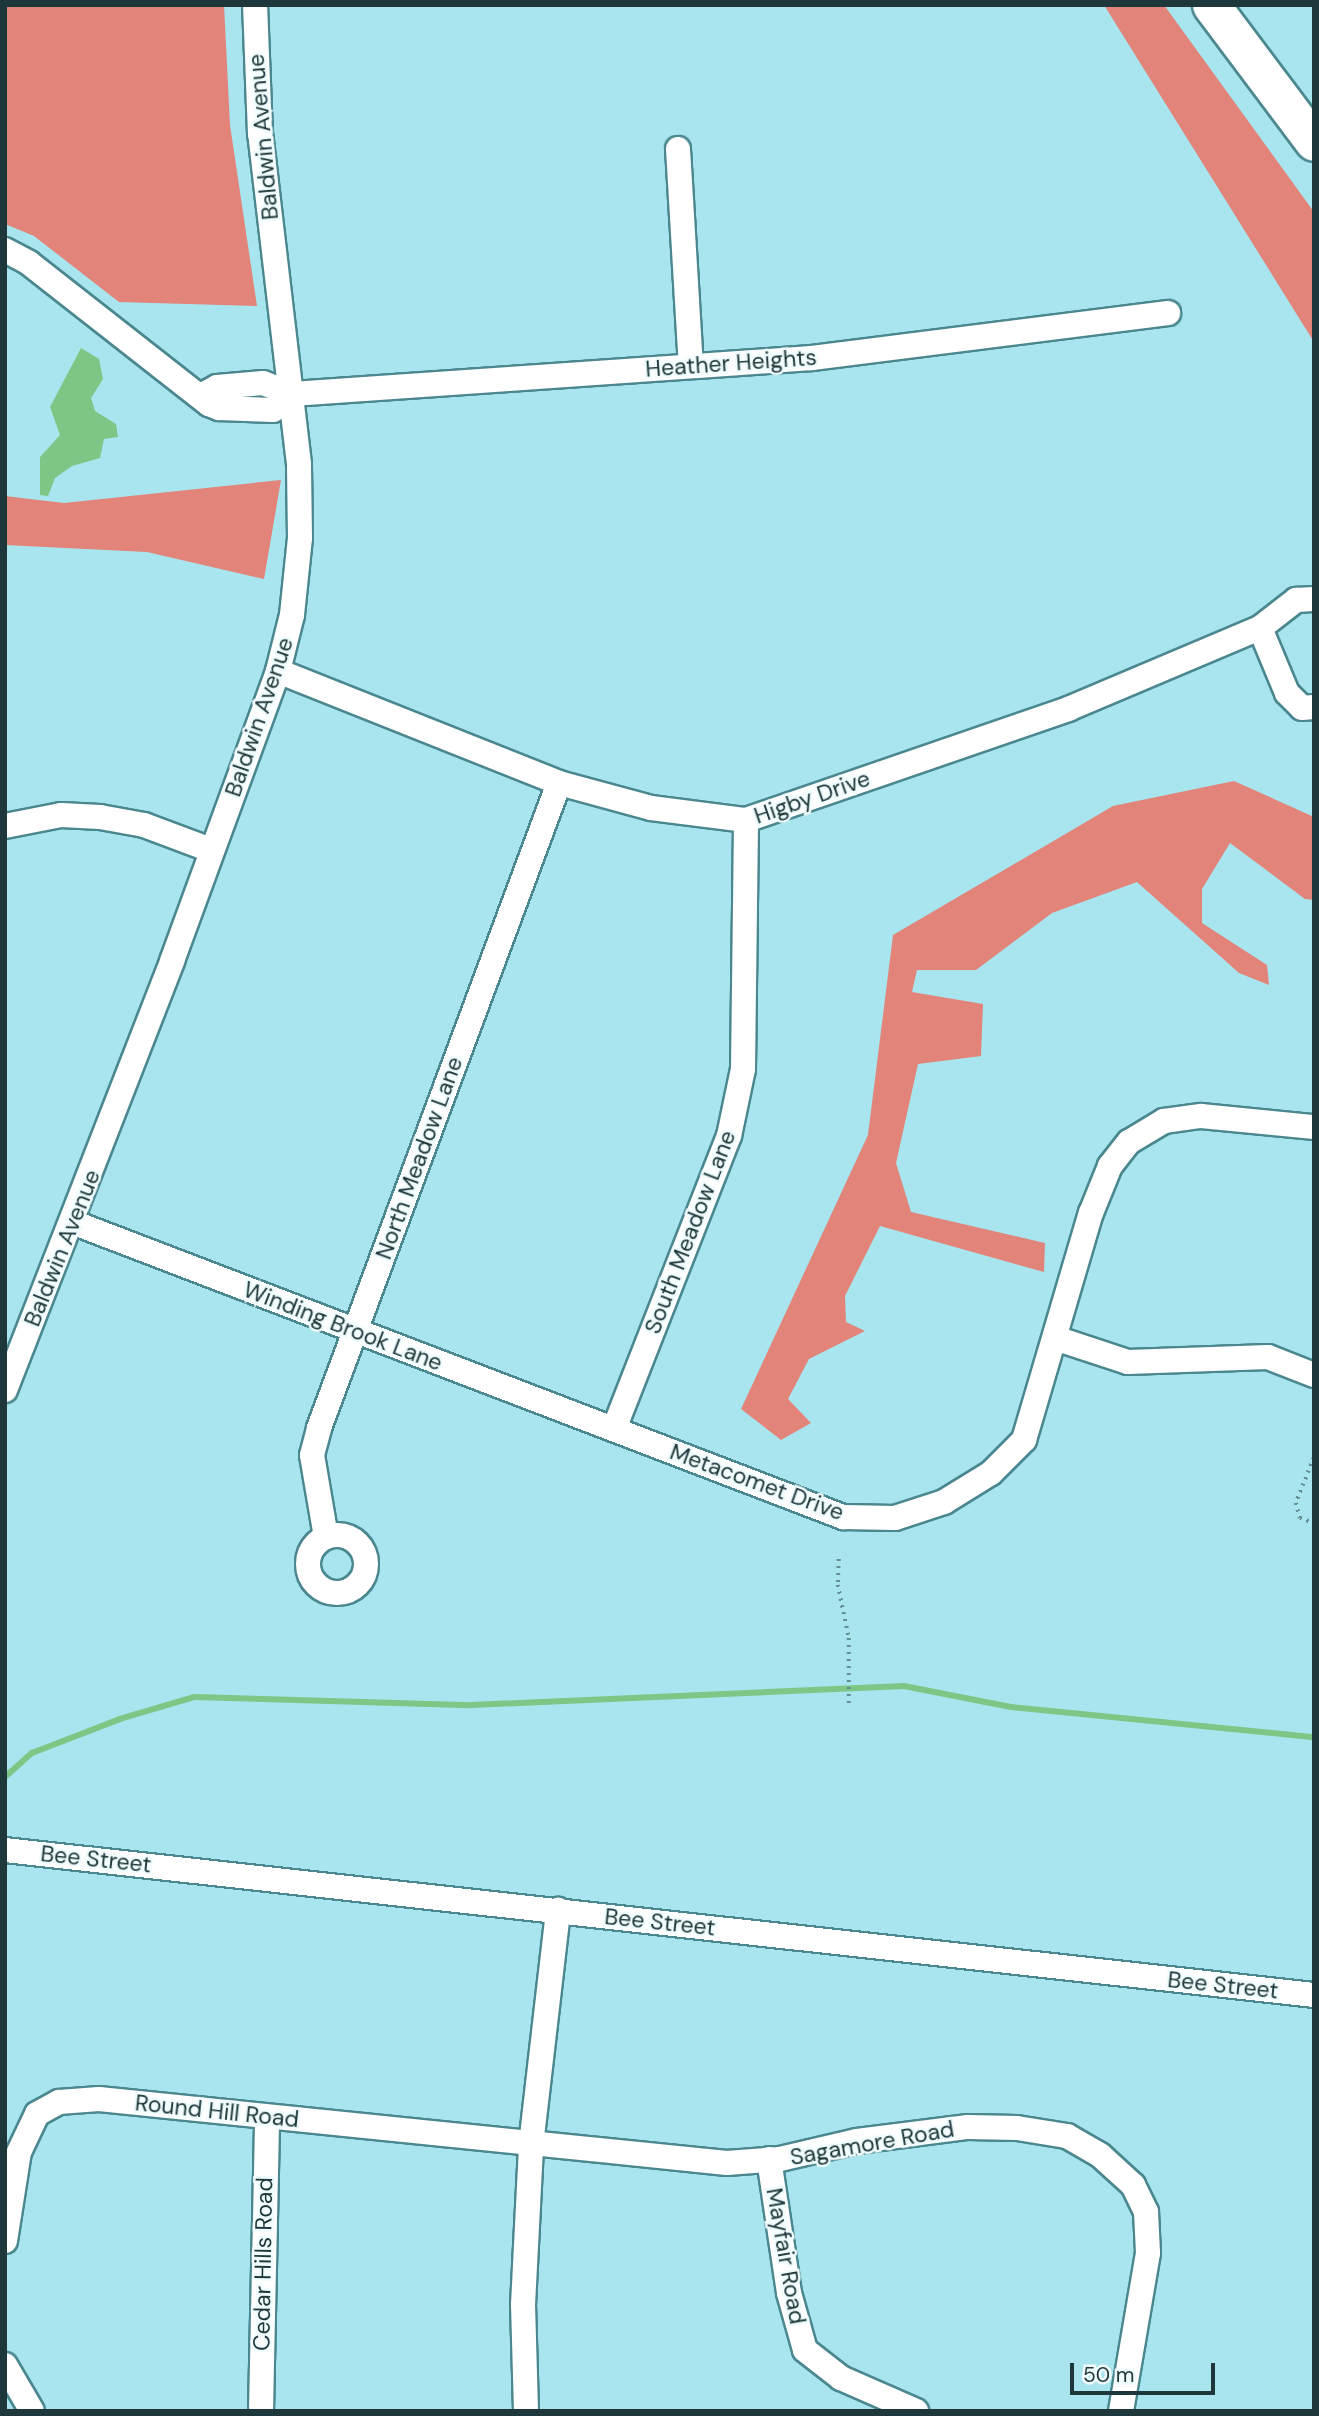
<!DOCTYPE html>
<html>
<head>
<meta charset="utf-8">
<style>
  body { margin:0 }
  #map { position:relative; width:1319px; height:2416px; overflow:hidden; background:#a8e5ee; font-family:"DM Sans",sans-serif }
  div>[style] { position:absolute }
  .forest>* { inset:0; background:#e28479 }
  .water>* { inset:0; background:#7dc786 }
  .stream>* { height:6px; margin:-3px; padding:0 3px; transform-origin:3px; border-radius:3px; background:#7dc786 }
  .path>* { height:3.5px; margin-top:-1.75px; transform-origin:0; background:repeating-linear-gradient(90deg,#638e94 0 2px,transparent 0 7px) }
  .roads { filter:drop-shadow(2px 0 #4b878f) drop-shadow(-2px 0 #4b878f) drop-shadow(0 2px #4b878f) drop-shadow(0 -2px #4b878f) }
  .minor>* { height:24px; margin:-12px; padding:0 12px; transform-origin:12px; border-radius:12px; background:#fff }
  .minor>.ring { margin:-12px; padding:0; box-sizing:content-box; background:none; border:24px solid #fff; border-radius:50% }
  .highway>* { height:37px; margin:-18.5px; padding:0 18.5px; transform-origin:18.5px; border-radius:18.5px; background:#fff }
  span { translate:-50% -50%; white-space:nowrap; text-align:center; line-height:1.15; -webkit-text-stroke:5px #f0fcfe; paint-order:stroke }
  .street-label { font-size:23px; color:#1e373b }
  .frame { position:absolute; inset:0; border:7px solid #1e373b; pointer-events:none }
  .scale { position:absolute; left:1070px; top:2363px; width:145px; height:32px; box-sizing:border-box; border:4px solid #1e373b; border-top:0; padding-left:9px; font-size:21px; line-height:24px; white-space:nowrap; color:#1e373b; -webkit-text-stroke:5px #f0fcfe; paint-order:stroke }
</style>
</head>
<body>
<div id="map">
  <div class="forest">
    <div style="clip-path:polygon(5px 5px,224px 5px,230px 125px,257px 306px,119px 302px,34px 236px,5px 224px)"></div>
    <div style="clip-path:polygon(1104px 5px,1164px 5px,1314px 212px,1314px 342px)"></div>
    <div style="clip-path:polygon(281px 480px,264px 579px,147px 552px,5px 545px,5px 496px,64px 503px)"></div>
    <div style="clip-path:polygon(1234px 781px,1314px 817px,1314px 900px,1305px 899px,1230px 843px,1202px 889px,1202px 923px,1267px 965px,1269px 985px,1239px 973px,1137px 882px,1052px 913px,976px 970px,917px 970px,912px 992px,983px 1004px,981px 1056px,918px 1064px,896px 1163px,911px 1212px,1045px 1243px,1044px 1272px,880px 1226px,845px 1296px,846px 1322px,865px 1331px,809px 1359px,788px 1399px,811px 1423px,781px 1440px,741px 1409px,868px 1135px,893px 935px,1113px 806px)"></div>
  </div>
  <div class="water">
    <div style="clip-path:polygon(81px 348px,99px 359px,103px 379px,91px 398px,95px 411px,116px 424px,118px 437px,104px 439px,100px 458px,72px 466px,55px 478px,48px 496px,40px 495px,40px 457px,60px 435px,50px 407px)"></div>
  </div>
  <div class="stream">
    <div style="left:5px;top:1777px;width:36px;rotate:-42deg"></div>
    <div style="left:32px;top:1753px;width:94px;rotate:-21.1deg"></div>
    <div style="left:120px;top:1719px;width:77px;rotate:-16.6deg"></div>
    <div style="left:194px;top:1697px;width:277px;rotate:1.7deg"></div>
    <div style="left:471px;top:1705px;width:433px;rotate:-2.5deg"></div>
    <div style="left:904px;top:1686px;width:109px;rotate:11.1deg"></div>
    <div style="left:1011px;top:1707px;width:304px;rotate:5.7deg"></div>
  </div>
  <div class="path">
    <div style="left:1314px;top:1458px;width:48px;rotate:111.8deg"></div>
    <div style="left:1296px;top:1503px;width:16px;rotate:75deg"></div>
    <div style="left:1300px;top:1518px;width:15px;rotate:20deg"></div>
    <div style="left:839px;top:1559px;width:26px;rotate:92deg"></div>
    <div style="left:838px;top:1585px;width:54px;rotate:78.3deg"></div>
    <div style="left:849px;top:1638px;width:66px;rotate:90deg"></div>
  </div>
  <div class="roads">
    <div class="minor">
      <div style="left:678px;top:149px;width:217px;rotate:86.6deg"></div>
      <div style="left:5px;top:250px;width:27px;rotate:28deg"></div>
      <div style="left:29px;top:263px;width:229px;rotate:38.1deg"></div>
      <div style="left:209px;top:404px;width:11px;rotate:22deg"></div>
      <div style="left:219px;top:408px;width:54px;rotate:2.1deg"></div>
      <div style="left:273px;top:410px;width:25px;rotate:-40deg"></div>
      <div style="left:292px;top:394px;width:521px;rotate:-3.96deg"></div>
      <div style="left:812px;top:358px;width:359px;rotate:-7.2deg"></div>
      <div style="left:202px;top:395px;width:17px;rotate:-28deg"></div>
      <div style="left:217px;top:387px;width:46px;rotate:-5deg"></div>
      <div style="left:263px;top:383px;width:31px;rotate:21deg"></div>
      <div style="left:1260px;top:628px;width:70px;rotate:67.4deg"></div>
      <div style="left:1287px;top:693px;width:21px;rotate:45deg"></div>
      <div style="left:1302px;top:708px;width:12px;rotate:-5deg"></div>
      <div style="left:278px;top:671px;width:302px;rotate:21.7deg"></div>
      <div style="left:559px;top:783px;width:95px;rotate:15.2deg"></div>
      <div style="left:651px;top:808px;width:96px;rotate:7.2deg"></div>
      <div style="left:746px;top:820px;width:341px;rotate:-19deg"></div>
      <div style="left:1068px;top:709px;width:208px;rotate:-22.9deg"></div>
      <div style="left:1260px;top:628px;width:46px;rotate:-37.9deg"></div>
      <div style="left:1296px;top:600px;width:18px;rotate:-3deg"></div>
      <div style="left:5px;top:826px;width:57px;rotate:-11.1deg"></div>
      <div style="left:61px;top:815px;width:39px;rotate:3deg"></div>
      <div style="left:100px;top:817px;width:45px;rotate:10.3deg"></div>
      <div style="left:144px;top:825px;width:72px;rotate:20.5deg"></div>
      <div style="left:72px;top:1222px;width:826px;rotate:20.94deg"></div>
      <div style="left:843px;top:1517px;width:52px;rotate:1.1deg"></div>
      <div style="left:895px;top:1518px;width:52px;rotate:-18.1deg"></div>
      <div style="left:944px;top:1502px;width:55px;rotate:-31.7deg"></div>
      <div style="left:991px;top:1473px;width:47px;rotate:-45deg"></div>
      <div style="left:1024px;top:1440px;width:237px;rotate:-73.6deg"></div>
      <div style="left:1091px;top:1213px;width:51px;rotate:-68deg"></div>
      <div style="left:1110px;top:1166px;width:31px;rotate:-52deg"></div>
      <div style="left:1129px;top:1142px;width:41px;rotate:-31deg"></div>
      <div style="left:1164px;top:1121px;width:37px;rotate:-8deg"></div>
      <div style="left:1201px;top:1116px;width:114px;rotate:5.6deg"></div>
      <div style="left:1055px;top:1338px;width:77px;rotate:18.2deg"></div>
      <div style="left:1128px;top:1362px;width:140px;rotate:-2deg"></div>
      <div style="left:1268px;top:1357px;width:49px;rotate:21.4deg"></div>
      <div style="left:5px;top:1390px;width:460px;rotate:-68.7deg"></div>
      <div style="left:172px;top:961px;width:309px;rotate:-69.9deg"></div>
      <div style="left:278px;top:671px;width:58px;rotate:-76deg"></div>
      <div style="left:292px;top:615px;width:77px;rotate:-84.1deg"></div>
      <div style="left:300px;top:538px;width:74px;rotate:-90.8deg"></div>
      <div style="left:299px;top:464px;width:332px;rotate:-96.7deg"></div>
      <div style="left:260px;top:134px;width:129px;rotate:-92.2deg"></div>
      <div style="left:614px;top:1429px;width:315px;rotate:-68.6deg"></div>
      <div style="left:729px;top:1136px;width:68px;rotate:-78.2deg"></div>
      <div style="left:743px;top:1069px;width:249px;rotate:-89.3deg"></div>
      <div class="ring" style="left:308px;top:1535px;width:34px;height:34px"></div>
      <div style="left:326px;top:1537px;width:83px;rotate:-99.7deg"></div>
      <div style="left:312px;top:1455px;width:28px;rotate:-75deg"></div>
      <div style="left:319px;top:1428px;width:688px;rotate:-69.59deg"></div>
      <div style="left:5px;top:1850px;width:1317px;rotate:6.32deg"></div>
      <div style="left:769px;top:2159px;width:135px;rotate:81.5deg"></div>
      <div style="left:789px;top:2293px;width:59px;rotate:74.3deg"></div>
      <div style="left:805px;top:2350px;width:46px;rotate:37.9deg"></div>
      <div style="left:841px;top:2378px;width:82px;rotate:23.7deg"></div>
      <div style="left:5px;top:2241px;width:90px;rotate:-81.1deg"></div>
      <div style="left:19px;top:2152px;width:42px;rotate:-64.7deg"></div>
      <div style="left:37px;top:2114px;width:25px;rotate:-29deg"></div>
      <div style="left:59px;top:2102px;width:40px;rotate:-4.3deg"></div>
      <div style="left:99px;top:2099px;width:631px;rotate:5.82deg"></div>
      <div style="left:727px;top:2163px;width:53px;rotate:-4.3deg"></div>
      <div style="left:780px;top:2159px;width:79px;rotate:-13.2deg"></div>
      <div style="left:857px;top:2141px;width:112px;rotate:-7.2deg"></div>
      <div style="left:968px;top:2127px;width:49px;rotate:1.2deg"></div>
      <div style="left:1017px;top:2128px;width:51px;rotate:9.1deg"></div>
      <div style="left:1067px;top:2136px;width:38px;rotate:30deg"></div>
      <div style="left:1100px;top:2155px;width:45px;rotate:42.3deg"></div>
      <div style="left:1133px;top:2185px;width:30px;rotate:64deg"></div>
      <div style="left:1146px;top:2212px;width:41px;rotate:87.2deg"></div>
      <div style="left:1148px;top:2253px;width:160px;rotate:99.7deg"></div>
      <div style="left:5px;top:2365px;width:53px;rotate:59.6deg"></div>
      <div style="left:261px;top:2411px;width:294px;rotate:-88.8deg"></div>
      <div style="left:526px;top:2411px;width:106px;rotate:-91.6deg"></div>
      <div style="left:523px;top:2305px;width:160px;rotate:-87.1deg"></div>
      <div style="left:531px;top:2145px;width:237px;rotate:-83.4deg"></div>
    </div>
    <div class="highway">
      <div style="left:1211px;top:5px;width:171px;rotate:53.1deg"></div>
    </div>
  </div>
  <div class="street-label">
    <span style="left:263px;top:137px;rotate:-95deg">Baldwin Avenue</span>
    <span style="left:731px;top:363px;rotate:-4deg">Heather Heights</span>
    <span style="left:259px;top:717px;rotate:-71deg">Baldwin Avenue</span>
    <span style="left:812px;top:797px;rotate:-19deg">Higby Drive</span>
    <span style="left:419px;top:1158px;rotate:-70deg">North Meadow Lane</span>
    <span style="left:690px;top:1232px;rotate:-69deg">South Meadow Lane</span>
    <span style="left:62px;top:1248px;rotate:-68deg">Baldwin Avenue</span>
    <span style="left:343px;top:1326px;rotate:21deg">Winding Brook Lane</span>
    <span style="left:757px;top:1482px;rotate:20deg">Metacomet Drive</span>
    <span style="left:96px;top:1859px;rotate:6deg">Bee Street</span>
    <span style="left:660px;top:1922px;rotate:6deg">Bee Street</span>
    <span style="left:1223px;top:1985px;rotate:6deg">Bee Street</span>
    <span style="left:217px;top:2111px;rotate:6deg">Round Hill Road</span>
    <span style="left:872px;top:2143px;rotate:-10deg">Sagamore Road</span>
    <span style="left:786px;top:2256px;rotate:80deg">Mayfair Road</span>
    <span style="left:263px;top:2264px;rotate:-89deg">Cedar Hills Road</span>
  </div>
  <div class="frame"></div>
  <div class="scale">50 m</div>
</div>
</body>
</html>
